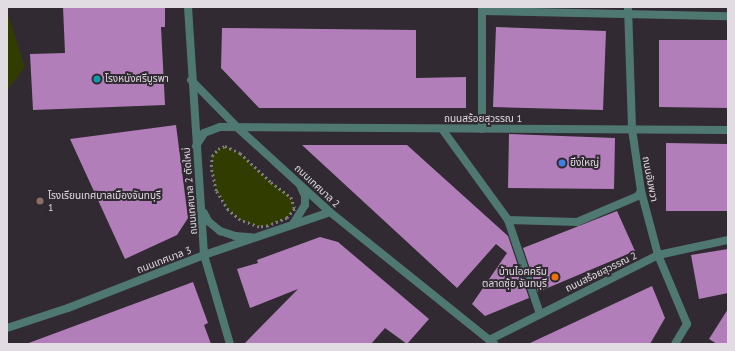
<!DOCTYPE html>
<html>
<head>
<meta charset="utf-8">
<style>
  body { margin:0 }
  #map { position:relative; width:735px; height:351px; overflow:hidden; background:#312a32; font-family:"PT Sans","Noto Sans Thai",sans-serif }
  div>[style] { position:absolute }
  .green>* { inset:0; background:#313c00 }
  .building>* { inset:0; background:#b27eba }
  .path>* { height:2.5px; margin-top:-1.25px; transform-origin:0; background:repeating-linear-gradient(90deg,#817b82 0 2px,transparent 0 5px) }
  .service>* { height:8px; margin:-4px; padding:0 4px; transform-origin:4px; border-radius:4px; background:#4f7873 }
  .minor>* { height:8px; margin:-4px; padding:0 4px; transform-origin:4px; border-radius:4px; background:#4f7873 }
  .tertiary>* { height:8px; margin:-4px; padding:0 4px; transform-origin:4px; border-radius:4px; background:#4f7873 }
  .dots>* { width:11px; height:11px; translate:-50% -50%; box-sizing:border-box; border:2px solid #312a32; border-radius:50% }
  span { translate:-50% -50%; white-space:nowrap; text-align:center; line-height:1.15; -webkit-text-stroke:4px #312a32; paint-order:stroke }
  .poi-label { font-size:10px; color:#e0dce1 }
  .left { translate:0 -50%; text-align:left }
  .right { translate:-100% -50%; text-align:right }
  .street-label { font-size:10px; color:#e0dce1 }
  .frame { position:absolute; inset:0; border:8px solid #e0dce1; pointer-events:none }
</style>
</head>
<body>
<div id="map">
  <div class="green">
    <div style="clip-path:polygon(7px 11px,25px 67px,7px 90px)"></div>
    <div style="clip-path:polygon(225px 146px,240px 153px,266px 178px,291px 197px,295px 209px,287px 218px,268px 226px,259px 227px,240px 220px,230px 212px,216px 191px,211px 167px,212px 156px,218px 149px)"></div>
  </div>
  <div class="building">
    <div style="clip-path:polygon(63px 7px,165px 7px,165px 27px,161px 27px,165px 105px,33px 110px,30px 54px,65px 53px)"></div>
    <div style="clip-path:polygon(496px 27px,606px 31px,603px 110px,493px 107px)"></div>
    <div style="clip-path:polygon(222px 28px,416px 30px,416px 78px,466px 77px,466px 108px,259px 108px,221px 68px)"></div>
    <div style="clip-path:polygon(659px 40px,728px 40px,728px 108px,659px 107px)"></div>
    <div style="clip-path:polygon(176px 125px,188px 218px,177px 235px,125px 259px,70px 139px)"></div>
    <div style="clip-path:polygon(509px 134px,615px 138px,614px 189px,508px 188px)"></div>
    <div style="clip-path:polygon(666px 143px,728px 144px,728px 211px,666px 211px)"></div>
    <div style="clip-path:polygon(302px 145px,407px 145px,508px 236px,529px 298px,485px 316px,472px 304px,507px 253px,496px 244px,457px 288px)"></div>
    <div style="clip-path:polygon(617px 211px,635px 251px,538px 292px,523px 248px)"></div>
    <div style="clip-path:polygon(320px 237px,338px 242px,429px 319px,407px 344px,385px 328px,371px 344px,244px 344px,298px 289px,250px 308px,237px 269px,258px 263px,257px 260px)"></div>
    <div style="clip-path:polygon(728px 249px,728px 293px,699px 299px,691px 255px)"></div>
    <div style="clip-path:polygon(193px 282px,208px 323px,204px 325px,211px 344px,26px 344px)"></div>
    <div style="clip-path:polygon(652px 286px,665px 318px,650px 344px,528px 344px)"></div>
    <div style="clip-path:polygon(728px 309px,728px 344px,717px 344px,709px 339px)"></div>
  </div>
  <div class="path">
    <div style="left:225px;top:146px;width:17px;rotate:25deg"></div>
    <div style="left:240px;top:153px;width:42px;rotate:43.1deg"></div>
    <div style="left:271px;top:182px;width:25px;rotate:37deg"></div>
    <div style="left:291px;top:197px;width:13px;rotate:72deg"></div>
    <div style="left:295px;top:209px;width:12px;rotate:132deg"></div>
    <div style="left:287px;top:218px;width:21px;rotate:157deg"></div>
    <div style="left:268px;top:226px;width:9px;rotate:174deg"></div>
    <div style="left:259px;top:227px;width:20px;rotate:-160deg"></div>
    <div style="left:240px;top:220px;width:16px;rotate:-140deg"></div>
    <div style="left:228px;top:210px;width:22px;rotate:-122deg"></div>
    <div style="left:216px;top:191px;width:25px;rotate:-102deg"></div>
    <div style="left:211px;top:167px;width:11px;rotate:-85deg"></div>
    <div style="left:212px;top:156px;width:9px;rotate:-49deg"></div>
    <div style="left:218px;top:149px;width:8px;rotate:-23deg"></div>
  </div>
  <div class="service">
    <div style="left:442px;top:129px;width:112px;rotate:54deg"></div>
    <div style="left:508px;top:220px;width:69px;rotate:1.7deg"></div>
    <div style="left:577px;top:222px;width:66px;rotate:-23.1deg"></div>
    <div style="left:638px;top:196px;width:6px;rotate:-59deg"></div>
    <div style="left:508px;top:220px;width:99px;rotate:71.2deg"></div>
    <div style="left:489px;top:340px;width:189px;rotate:-26.7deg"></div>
  </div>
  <div class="minor">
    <div style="left:482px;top:7px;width:122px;rotate:90deg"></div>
    <div style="left:628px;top:7px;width:122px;rotate:88.1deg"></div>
    <div style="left:632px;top:129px;width:63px;rotate:81.7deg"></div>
    <div style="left:641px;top:191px;width:66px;rotate:75.1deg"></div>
    <div style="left:658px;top:255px;width:75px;rotate:67.2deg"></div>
    <div style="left:687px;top:324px;width:23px;rotate:121deg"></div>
    <div style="left:482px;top:11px;width:246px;rotate:1.2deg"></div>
    <div style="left:196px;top:146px;width:15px;rotate:-58deg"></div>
    <div style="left:204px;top:133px;width:17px;rotate:-21deg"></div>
    <div style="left:220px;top:127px;width:508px;rotate:0.34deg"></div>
    <div style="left:293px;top:224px;width:22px;rotate:-58deg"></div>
    <div style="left:305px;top:205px;width:9px;rotate:-90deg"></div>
    <div style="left:305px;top:196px;width:12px;rotate:-114deg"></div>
    <div style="left:658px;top:255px;width:72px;rotate:-12.1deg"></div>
  </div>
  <div class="tertiary">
    <div style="left:188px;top:7px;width:249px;rotate:86.3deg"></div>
    <div style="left:204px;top:255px;width:93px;rotate:73.7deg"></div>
    <div style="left:191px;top:80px;width:69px;rotate:45.6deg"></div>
    <div style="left:239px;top:129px;width:123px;rotate:42.4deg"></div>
    <div style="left:330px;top:212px;width:211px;rotate:38.8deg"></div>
    <div style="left:204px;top:213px;width:9px;rotate:63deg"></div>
    <div style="left:208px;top:221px;width:16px;rotate:40deg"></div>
    <div style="left:220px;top:231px;width:16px;rotate:18deg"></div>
    <div style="left:235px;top:236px;width:16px;rotate:4deg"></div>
    <div style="left:7px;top:328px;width:64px;rotate:-18.2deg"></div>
    <div style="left:68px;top:308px;width:146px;rotate:-21.3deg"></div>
    <div style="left:204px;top:255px;width:133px;rotate:-18.8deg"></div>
  </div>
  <div class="dots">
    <div style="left:97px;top:79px;background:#0f9aa8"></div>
    <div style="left:562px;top:163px;background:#3f7fe0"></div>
    <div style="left:40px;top:201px;background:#8d6e63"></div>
    <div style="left:555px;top:277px;background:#e8710a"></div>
  </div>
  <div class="poi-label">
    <span class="left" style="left:105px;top:79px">โรงหนังศรีบูรพา</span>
    <span class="left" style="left:570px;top:163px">ยิ่งใหญ่</span>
    <span class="left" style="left:48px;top:201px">โรงเรียนเทศบาลเมืองจันทบุรี<br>1</span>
    <span class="right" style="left:547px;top:277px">บ้านไอศครีม<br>ตลาดซุ้ย จันทบุรี</span>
  </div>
  <div class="street-label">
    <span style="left:483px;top:119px">ถนนสร้อยสุวรรณ 1</span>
    <span style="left:650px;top:179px;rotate:79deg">ถนนอัมพวา</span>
    <span style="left:317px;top:186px;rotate:43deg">ถนนเทศบาล 2</span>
    <span style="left:190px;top:191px;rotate:-95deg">ถนนเทศบาล 2 ตัดใหม่</span>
    <span style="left:164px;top:260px;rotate:-21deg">ถนนเทศบาล 3</span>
    <span style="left:601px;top:272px;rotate:-26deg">ถนนสร้อยสุวรรณ 2</span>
  </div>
  <div class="frame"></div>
</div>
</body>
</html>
